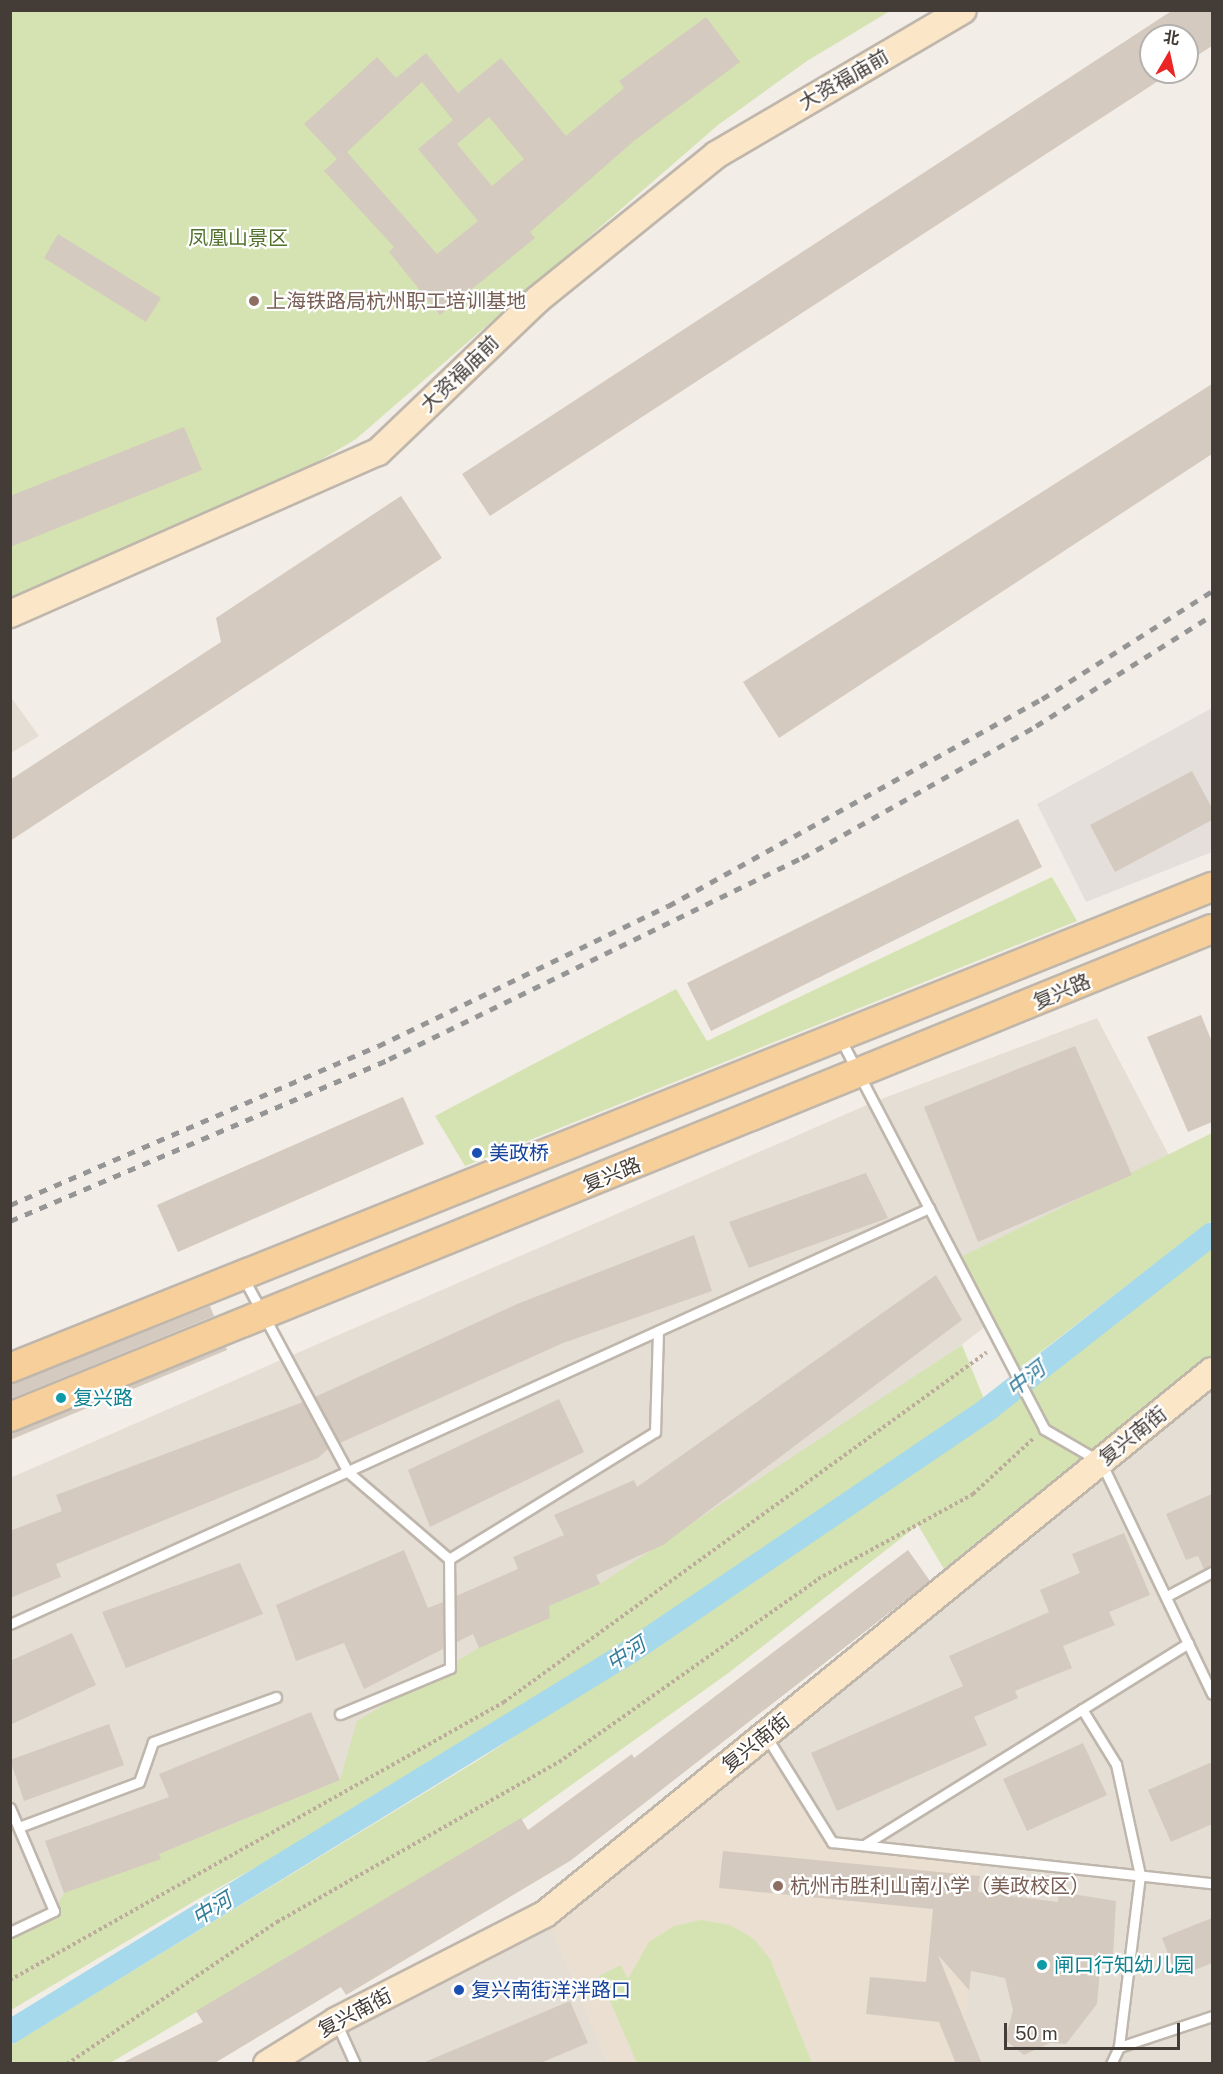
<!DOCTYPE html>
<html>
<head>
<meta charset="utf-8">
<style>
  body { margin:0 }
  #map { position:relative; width:1223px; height:2074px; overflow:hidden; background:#f2ede6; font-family:"Public Sans","Noto Sans SC",sans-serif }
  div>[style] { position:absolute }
  .residential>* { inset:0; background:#e5ded5 }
  .industrial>* { inset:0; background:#e4dfdb }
  .education>* { inset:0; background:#eadfd1 }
  .green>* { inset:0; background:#d4e3b1 }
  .canal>* { height:24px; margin:-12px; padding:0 12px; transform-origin:12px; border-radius:12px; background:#a6d9eb }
  .building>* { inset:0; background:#d5cabf }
  .path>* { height:4px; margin-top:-2px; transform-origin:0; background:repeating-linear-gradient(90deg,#bdac9c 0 3px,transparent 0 6px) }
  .roads { filter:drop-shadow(2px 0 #bfb6ac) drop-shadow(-2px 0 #bfb6ac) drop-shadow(0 2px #bfb6ac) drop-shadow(0 -2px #bfb6ac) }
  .lane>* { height:9px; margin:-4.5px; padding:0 4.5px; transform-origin:4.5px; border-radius:4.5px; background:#fff }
  .secondary>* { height:26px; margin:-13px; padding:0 13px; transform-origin:13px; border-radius:13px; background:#fbe7c7 }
  .primary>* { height:28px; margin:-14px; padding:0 14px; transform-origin:14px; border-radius:14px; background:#f7cf9a }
  .rail>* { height:4.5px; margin-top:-2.25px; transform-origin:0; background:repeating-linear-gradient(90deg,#959595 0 8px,transparent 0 16px) }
  .dots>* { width:16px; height:16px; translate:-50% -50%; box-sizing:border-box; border:3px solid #fff; border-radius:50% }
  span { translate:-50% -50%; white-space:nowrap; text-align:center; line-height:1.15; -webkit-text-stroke:4.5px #fff; paint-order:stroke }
  .street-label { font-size:20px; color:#443c36 }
  .park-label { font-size:20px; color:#51712d }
  .education-label { font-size:20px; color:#785e54 }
  .left { translate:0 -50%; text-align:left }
  .transit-label { font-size:20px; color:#164399 }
  .culture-label { font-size:20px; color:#0d838f }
  .water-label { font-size:21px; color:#337d99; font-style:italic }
  .frame { position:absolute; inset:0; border:12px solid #443c36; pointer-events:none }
  .north { position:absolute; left:1139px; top:24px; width:60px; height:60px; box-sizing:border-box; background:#fff; border:2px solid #b4b1af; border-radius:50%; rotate:9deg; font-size:16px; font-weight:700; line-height:24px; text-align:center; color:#443c36 }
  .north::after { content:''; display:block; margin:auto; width:21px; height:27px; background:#eb2524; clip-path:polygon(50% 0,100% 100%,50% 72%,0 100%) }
  .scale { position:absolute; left:1004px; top:2023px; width:176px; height:27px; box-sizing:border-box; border:3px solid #443c36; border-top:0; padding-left:8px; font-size:18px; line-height:21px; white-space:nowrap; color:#443c36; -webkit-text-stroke:4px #fff; paint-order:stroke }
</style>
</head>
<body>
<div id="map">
  <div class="residential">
    <div style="clip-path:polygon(11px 697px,39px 736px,11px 753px,10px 753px)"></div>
    <div style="clip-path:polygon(1097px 1018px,1185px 1186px,987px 1325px,504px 1702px,11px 1980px,10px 1478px,876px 1101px)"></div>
    <div style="clip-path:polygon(1212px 1371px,1212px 2063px,267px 2064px,545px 1914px)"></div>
  </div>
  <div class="industrial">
    <div style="clip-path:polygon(1212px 708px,1212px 852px,1086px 902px,1037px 804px)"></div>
  </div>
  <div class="education">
    <div style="clip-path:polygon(765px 1735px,832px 1842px,980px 1858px,966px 2024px,982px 2063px,607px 2063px,545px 1914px)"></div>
  </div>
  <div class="green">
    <div style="clip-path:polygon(10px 11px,890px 11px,807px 61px,718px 125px,356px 439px,237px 510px,11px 619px)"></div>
    <div style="clip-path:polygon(1052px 877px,1077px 921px,465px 1166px,435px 1116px,676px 989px,707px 1041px)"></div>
    <div style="clip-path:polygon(1212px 1133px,1212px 1220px,1013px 1373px,955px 1260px)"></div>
    <div style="clip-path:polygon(1212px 1247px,1212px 1367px,947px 1574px,918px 1525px,727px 1674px,525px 1818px,110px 2063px,11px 2064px,11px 2045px,477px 1761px,726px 1599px,1011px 1405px)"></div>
    <div style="clip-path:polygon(962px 1345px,988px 1409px,485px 1742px,198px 1899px,11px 2010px,11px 1932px,54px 1911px,64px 1893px,340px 1780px,357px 1721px,549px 1606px,600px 1584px)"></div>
    <div style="clip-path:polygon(701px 1920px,730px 1925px,754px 1939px,770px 1959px,812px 2063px,637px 2063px,599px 1976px,621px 1965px,628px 1979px,649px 1942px,674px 1926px)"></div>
  </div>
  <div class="canal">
    <div style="left:10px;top:2032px;width:729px;rotate:-31.53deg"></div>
    <div style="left:631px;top:1651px;width:431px;rotate:-34.1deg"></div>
    <div style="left:988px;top:1409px;width:284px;rotate:-38deg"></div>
  </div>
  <div class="building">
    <div style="clip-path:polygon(1173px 10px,1212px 10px,1212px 46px,1187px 62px,1187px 36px,1151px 36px,1151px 72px,1172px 72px,490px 516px,462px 474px)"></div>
    <div style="clip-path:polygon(evenodd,706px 17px,740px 62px,635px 140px,530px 232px,535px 238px,440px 315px,389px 252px,394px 247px,324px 171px,337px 159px,304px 124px,377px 57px,396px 78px,426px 53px,458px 93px,501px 58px,566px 136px,624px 88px,619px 81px,706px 17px,422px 82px,453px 120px,418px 149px,478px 221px,437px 254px,347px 152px,422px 82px,706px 17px,489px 117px,524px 159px,492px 186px,457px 144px,489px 117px)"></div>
    <div style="clip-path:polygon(58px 234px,161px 298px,146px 322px,44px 258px)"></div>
    <div style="clip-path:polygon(1212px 384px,1212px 454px,779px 738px,743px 682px)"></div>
    <div style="clip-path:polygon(184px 427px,202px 470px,10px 547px,10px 496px)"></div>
    <div style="clip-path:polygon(401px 496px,442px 558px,10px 841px,10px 780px,221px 642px,216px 618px)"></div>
    <div style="clip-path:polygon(1192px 771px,1212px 808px,1212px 820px,1115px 872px,1090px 825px)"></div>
    <div style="clip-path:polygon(1018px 819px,1042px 867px,711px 1031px,687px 983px)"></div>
    <div style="clip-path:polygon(1201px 1015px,1212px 1042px,1212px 1122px,1188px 1132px,1147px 1037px)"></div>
    <div style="clip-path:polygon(1075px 1046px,1132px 1175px,978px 1242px,924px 1107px)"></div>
    <div style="clip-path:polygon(403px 1097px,424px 1144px,178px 1252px,157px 1205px)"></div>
    <div style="clip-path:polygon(866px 1173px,888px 1218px,749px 1268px,729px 1222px)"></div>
    <div style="clip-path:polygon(694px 1235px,712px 1291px,563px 1343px,340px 1443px,315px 1397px,517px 1304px)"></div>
    <div style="clip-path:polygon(936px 1275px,962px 1320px,663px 1545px,596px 1575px,600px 1584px,549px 1606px,550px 1618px,479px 1648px,473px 1634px,457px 1642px,456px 1596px,518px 1569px,513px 1557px,564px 1535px,554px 1515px,634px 1480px,637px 1487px)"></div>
    <div style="clip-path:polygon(210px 1306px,214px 1316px,10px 1399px,10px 1384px)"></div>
    <div style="clip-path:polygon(226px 1347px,227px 1350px,10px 1440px,10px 1433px)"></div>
    <div style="clip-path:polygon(559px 1399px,584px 1452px,430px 1527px,408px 1470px)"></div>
    <div style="clip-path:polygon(303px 1402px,328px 1449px,318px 1458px,56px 1564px,61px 1577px,10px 1598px,10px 1531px,62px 1511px,56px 1495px)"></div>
    <div style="clip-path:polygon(1212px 1494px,1212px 1565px,1204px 1569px,1198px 1556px,1186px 1560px,1166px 1514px)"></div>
    <div style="clip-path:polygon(1124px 1533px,1150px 1595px,1109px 1612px,1115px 1625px,1063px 1646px,1072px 1668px,1015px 1691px,1018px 1698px,974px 1717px,987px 1745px,837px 1811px,811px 1753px,963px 1686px,949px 1656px,1049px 1612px,1040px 1590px,1080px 1573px,1072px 1554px)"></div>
    <div style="clip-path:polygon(404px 1550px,428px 1608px,443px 1602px,443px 1649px,364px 1689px,344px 1643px,296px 1661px,276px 1605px)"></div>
    <div style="clip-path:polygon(908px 1550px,930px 1581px,570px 1861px,346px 1995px,341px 1987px,213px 2064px,120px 2064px,203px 2022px,196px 2011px,521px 1818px,528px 1830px,632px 1754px,634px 1758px)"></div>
    <div style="clip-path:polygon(240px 1563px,263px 1614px,126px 1668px,102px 1612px)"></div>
    <div style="clip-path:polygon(72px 1633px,96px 1685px,10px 1725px,10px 1661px)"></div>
    <div style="clip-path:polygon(311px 1712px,340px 1780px,159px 1854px,161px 1859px,64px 1893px,45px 1841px,169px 1797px,159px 1774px)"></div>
    <div style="clip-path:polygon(109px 1724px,124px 1765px,24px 1801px,10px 1760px)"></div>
    <div style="clip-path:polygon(1083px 1743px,1107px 1795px,1027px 1831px,1003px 1779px)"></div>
    <div style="clip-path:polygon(1212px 1762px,1212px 1824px,1171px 1842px,1148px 1790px)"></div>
    <div style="clip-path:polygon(723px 1851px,980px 1876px,978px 1892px,1058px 1902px,1059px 1892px,1116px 1901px,1113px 1957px,1101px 1957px,1097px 2004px,1066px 2044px,1050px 2043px,1024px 2055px,1005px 2040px,1013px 2010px,1005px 1978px,971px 1971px,969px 1990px,938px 1955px,982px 2064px,956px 2064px,939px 2022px,866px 2014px,870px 1977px,926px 1982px,933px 1909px,719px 1888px)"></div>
    <div style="clip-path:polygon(1212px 1918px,1212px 1963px,1177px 1977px,1162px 1938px)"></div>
    <div style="clip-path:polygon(570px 2001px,588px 2043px,538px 2064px,420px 2064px)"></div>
  </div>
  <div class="path">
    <div style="left:10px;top:1980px;width:567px;rotate:-29.37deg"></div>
    <div style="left:504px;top:1702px;width:596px;rotate:-35.93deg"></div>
    <div style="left:67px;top:2064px;width:254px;rotate:-34.1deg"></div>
    <div style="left:277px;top:1922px;width:324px;rotate:-29.6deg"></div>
    <div style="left:559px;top:1762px;width:317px;rotate:-35.2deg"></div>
    <div style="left:818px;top:1579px;width:177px;rotate:-28.7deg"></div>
    <div style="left:973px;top:1494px;width:83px;rotate:-42.6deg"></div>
  </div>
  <div class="roads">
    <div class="lane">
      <div style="left:841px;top:1040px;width:439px;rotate:62.4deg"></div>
      <div style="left:1044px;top:1429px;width:66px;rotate:30.1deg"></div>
      <div style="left:1101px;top:1462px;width:257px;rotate:64.4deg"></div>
      <div style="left:243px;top:1277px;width:221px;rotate:61.7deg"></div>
      <div style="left:348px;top:1472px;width:133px;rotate:40.7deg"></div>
      <div style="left:1167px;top:1596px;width:51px;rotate:-28.1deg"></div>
      <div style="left:10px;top:1624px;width:1009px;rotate:-24.35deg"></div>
      <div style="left:1082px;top:1709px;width:65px;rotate:58.3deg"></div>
      <div style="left:1116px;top:1764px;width:114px;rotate:77.8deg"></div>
      <div style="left:1140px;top:1875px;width:173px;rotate:97deg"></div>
      <div style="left:1119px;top:2047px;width:19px;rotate:115deg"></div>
      <div style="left:340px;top:1714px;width:119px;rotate:-22.7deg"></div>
      <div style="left:450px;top:1668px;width:109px;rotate:-90.5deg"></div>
      <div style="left:449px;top:1559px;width:242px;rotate:-31.7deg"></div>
      <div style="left:655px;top:1432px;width:101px;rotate:-88.3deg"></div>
      <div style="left:766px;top:1736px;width:125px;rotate:58.1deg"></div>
      <div style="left:832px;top:1842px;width:382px;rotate:6.2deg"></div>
      <div style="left:10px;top:1808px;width:112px;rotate:66.9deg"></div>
      <div style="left:54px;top:1911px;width:49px;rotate:154.5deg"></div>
      <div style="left:19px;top:1827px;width:128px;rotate:-20.6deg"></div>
      <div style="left:139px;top:1782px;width:42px;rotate:-70.7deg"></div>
      <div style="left:153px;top:1742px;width:131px;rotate:-20.1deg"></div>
      <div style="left:864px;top:1845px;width:382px;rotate:-31.9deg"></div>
      <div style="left:337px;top:2024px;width:44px;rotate:65.8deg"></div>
      <div style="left:1119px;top:2047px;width:98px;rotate:-18.4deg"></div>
    </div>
    <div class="secondary">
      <div style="left:10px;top:614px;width:402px;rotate:-23.8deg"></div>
      <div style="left:378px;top:452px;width:220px;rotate:-43.7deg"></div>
      <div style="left:537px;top:300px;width:230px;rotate:-39deg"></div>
      <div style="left:716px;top:155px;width:286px;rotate:-30.4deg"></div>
      <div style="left:267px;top:2064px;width:81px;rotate:-31.9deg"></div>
      <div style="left:336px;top:2021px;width:235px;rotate:-27.1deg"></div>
      <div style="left:545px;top:1914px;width:860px;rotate:-39.15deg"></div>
    </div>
    <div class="primary">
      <div style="left:10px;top:1368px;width:1295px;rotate:-21.81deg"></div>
      <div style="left:10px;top:1417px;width:1297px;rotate:-22.1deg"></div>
    </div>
  </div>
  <div class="rail">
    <div style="left:10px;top:1205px;width:401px;rotate:-23.4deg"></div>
    <div style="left:378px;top:1046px;width:322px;rotate:-25.8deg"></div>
    <div style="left:668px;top:906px;width:427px;rotate:-29deg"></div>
    <div style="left:1042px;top:699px;width:201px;rotate:-32.4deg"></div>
    <div style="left:10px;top:1221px;width:412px;rotate:-23.1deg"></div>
    <div style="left:389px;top:1059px;width:459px;rotate:-26deg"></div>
    <div style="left:802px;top:858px;width:269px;rotate:-29.4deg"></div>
    <div style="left:1036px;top:726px;width:208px;rotate:-32.2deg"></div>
  </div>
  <div class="dots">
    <div style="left:254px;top:301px;background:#8d6e63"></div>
    <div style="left:477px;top:1153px;background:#1a4fb4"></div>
    <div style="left:61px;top:1398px;background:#0f9aa8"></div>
    <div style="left:778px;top:1886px;background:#8d6e63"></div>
    <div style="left:1042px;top:1965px;background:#0f9aa8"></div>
    <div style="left:459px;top:1990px;background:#1a4fb4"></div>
  </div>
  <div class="street-label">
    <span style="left:844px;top:80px;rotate:-30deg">大资福庙前</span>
    <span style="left:460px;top:374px;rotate:-44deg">大资福庙前</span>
    <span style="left:1062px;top:992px;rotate:-23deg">复兴路</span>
    <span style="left:612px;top:1175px;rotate:-22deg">复兴路</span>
    <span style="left:1133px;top:1436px;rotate:-39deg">复兴南街</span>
    <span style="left:756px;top:1743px;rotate:-39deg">复兴南街</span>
    <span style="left:355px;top:2013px;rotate:-28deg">复兴南街</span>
  </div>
  <div class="park-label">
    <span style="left:238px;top:238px">凤凰山景区</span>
  </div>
  <div class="education-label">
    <span class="left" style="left:266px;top:301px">上海铁路局杭州职工培训基地</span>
    <span class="left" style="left:790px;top:1886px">杭州市胜利山南小学（美政校区）</span>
  </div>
  <div class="transit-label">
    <span class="left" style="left:489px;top:1153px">美政桥</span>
    <span class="left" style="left:471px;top:1990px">复兴南街洋泮路口</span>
  </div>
  <div class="culture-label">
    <span class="left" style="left:73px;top:1398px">复兴路</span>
    <span class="left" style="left:1054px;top:1965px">闸口行知幼儿园</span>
  </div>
  <div class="water-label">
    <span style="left:1026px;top:1379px;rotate:-38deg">中河</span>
    <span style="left:626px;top:1654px;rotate:-33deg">中河</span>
    <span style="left:212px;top:1909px;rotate:-32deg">中河</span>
  </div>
  <div class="frame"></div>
  <div class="north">北</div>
  <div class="scale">50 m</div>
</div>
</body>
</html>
